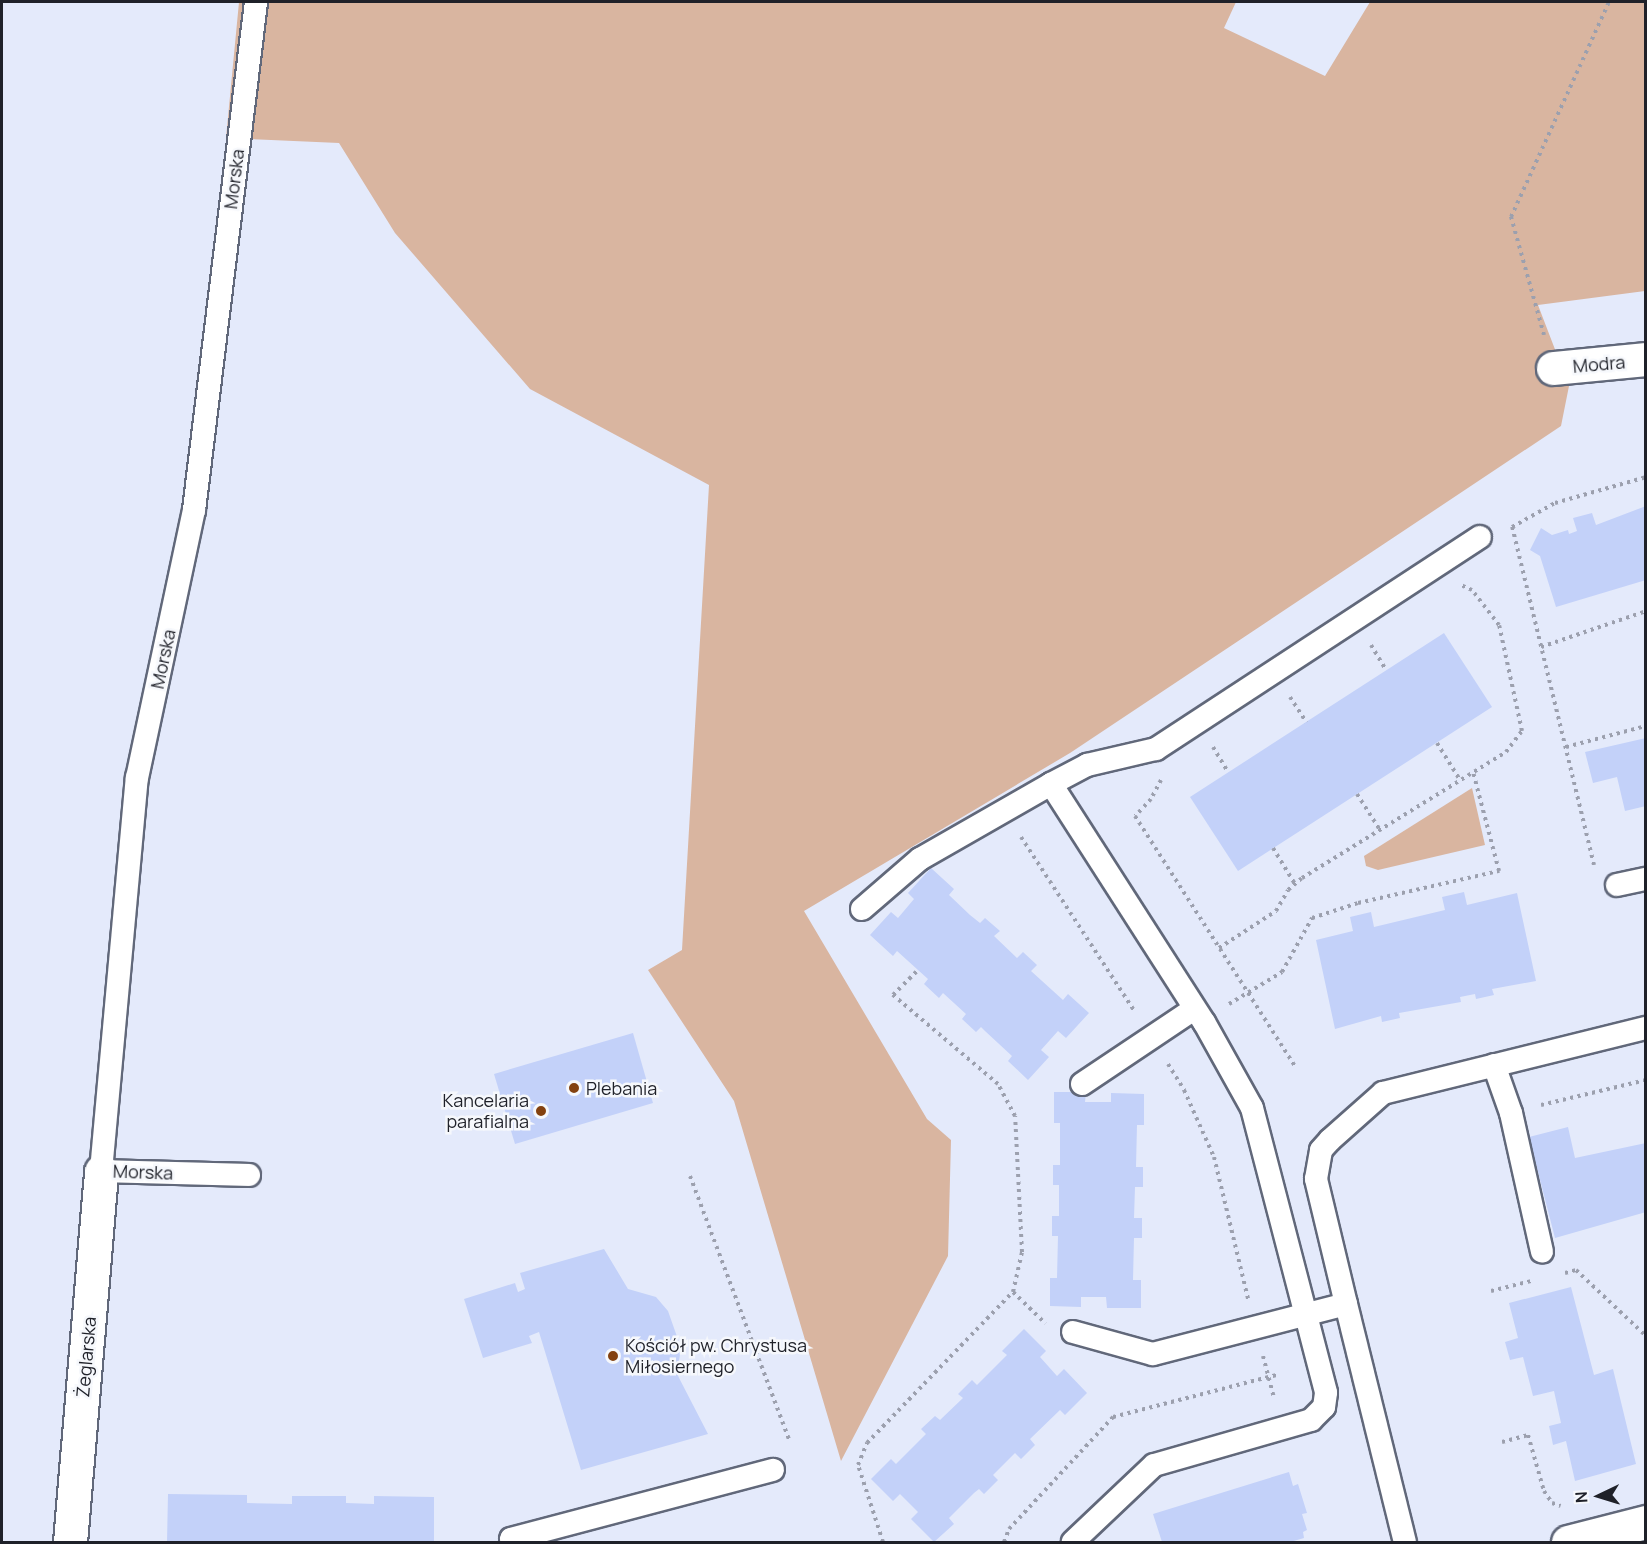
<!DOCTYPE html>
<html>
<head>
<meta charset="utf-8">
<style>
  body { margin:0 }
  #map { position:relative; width:1647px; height:1544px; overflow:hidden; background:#e4eafb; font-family:Manrope,sans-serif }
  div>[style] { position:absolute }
  .green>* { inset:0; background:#d9b5a0 }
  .building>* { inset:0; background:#c3d1f9 }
  .path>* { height:4px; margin-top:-2px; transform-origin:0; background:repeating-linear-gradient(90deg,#9ca0ae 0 3px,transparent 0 7.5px) }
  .roads { filter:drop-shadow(2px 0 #61687a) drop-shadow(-2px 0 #61687a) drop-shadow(0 2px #61687a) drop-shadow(0 -2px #61687a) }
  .service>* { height:22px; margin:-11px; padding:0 11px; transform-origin:11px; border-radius:11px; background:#fff }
  .minor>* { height:33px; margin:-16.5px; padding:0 16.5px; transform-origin:16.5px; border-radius:16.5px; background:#fff }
  .dots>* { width:16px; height:16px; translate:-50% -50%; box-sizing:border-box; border:3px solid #f6f8fc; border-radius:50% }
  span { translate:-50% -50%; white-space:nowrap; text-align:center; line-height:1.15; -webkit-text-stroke:5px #f6f8fc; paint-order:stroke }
  .street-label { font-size:18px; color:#1f2129 }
  .poi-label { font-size:18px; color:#1f2129 }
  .left { translate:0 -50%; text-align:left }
  .right { translate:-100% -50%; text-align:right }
  .frame { position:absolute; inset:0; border:3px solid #1f2129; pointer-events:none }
  .north { position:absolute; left:1569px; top:1466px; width:60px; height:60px; -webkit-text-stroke:4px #f6f8fc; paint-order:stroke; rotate:266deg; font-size:16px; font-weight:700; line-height:24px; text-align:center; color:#1f2129 }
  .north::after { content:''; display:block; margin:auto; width:21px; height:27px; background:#1f2129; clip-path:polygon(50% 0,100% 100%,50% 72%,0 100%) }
</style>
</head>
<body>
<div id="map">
  <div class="green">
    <div style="clip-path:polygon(239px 2px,1236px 2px,1224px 28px,1325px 76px,1370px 2px,1645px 2px,1645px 291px,1538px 305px,1569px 386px,1561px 426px,1070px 753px,804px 911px,927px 1119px,951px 1140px,948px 1256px,841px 1461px,734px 1101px,648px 970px,682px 950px,709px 485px,530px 389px,395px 233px,339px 143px,226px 138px)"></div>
    <div style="clip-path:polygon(1472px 788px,1485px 845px,1378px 870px,1366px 866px,1364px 856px)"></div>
  </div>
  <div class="building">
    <div style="clip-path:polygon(1646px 506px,1646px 580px,1556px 607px,1540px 556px,1530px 550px,1541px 528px,1552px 535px,1568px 530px,1569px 534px,1577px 531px,1573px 518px,1592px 513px,1596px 525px)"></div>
    <div style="clip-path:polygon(1444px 633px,1492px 707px,1238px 871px,1190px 797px)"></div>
    <div style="clip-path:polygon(1646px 738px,1646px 806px,1625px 811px,1617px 777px,1593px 783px,1585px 752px)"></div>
    <div style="clip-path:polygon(931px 868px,954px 889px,949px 895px,970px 915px,980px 923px,985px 918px,1000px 931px,994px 936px,1017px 958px,1023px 952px,1037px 965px,1031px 971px,1063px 1000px,1068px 994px,1089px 1013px,1066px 1038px,1058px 1031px,1041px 1050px,1049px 1057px,1028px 1080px,1008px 1061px,1012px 1056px,985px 1031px,981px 1027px,976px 1032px,962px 1019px,966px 1014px,943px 993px,939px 998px,924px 984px,928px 979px,918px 970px,897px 951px,893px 956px,870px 935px,891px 912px,898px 918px,914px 899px,908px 893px)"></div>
    <div style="clip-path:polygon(1464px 892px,1467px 905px,1517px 893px,1536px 981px,1492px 989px,1494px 995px,1476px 999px,1475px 994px,1460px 997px,1461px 1002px,1399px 1013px,1400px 1018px,1382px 1022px,1381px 1016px,1335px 1029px,1316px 940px,1353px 931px,1350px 917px,1371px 912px,1374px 927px,1445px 910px,1442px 897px)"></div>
    <div style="clip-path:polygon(633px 1033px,653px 1103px,515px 1144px,494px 1074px)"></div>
    <div style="clip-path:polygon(1054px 1092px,1086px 1092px,1085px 1102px,1111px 1102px,1111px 1093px,1144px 1094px,1144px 1125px,1137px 1125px,1136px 1167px,1143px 1167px,1143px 1187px,1135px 1187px,1134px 1218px,1142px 1218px,1142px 1238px,1134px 1238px,1133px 1280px,1141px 1280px,1141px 1308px,1107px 1308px,1106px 1297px,1081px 1297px,1081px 1307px,1050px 1306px,1050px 1278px,1057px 1278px,1058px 1236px,1052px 1236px,1052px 1216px,1059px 1216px,1059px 1185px,1053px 1185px,1053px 1165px,1060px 1165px,1060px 1123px,1054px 1123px)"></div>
    <div style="clip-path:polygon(1568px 1127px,1575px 1158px,1646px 1143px,1646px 1212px,1555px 1238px,1529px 1137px)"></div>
    <div style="clip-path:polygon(604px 1249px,628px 1289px,656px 1297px,668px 1311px,681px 1348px,677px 1374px,708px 1434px,581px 1470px,539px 1332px,529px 1336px,532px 1343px,483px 1358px,464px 1299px,515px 1283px,518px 1292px,525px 1289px,520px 1273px)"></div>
    <div style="clip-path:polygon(1571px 1287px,1594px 1375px,1613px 1369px,1636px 1464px,1575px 1481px,1566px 1441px,1553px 1445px,1551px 1435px,1549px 1426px,1561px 1423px,1554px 1391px,1533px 1396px,1523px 1357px,1510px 1360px,1505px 1342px,1518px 1338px,1509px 1303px)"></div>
    <div style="clip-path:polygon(1024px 1329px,1046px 1351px,1040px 1357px,1057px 1376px,1064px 1369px,1087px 1393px,1065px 1415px,1060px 1410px,1030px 1439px,1035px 1445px,1021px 1459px,1015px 1453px,993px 1475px,998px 1480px,984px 1494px,979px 1489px,974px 1493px,949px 1518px,954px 1524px,934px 1542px,911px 1519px,918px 1512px,900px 1494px,893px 1501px,871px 1479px,891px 1459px,896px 1464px,926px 1434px,921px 1429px,935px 1416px,940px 1420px,963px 1398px,958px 1394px,972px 1380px,977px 1385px,1007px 1355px,1002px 1351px)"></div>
    <div style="clip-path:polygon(1289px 1472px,1293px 1486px,1298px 1484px,1307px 1513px,1302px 1514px,1307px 1530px,1303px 1532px,1304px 1538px,1290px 1542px,1162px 1542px,1153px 1514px)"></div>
    <div style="clip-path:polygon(168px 1494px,247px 1495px,247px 1503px,292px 1504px,292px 1496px,346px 1496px,346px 1503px,374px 1504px,374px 1496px,434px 1497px,434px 1542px,167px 1542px)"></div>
  </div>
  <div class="path">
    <div style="left:1544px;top:335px;width:123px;rotate:-105.6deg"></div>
    <div style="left:1511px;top:217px;width:236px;rotate:-65.5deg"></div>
    <div style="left:1371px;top:645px;width:29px;rotate:59deg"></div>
    <div style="left:1541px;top:647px;width:111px;rotate:-18.9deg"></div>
    <div style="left:1290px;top:697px;width:30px;rotate:57deg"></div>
    <div style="left:1437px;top:743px;width:44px;rotate:58.1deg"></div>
    <div style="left:1213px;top:747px;width:29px;rotate:59deg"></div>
    <div style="left:1566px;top:747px;width:83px;rotate:-14.7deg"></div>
    <div style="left:1161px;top:780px;width:21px;rotate:118deg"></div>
    <div style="left:1151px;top:799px;width:23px;rotate:133deg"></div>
    <div style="left:1135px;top:816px;width:297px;rotate:57.4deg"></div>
    <div style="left:1357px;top:794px;width:43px;rotate:57.4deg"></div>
    <div style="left:1021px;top:837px;width:209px;rotate:56.9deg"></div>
    <div style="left:1273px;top:848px;width:42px;rotate:58.6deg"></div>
    <div style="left:1594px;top:865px;width:348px;rotate:-103.6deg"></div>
    <div style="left:1512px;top:527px;width:49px;rotate:-29.2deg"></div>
    <div style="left:1555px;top:503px;width:95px;rotate:-15.9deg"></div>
    <div style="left:1219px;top:948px;width:68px;rotate:-33deg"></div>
    <div style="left:1276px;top:911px;width:24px;rotate:-60deg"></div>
    <div style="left:1288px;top:890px;width:18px;rotate:-41deg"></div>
    <div style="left:1302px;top:878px;width:240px;rotate:-31.7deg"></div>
    <div style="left:1506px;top:752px;width:26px;rotate:-53deg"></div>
    <div style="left:1522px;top:731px;width:108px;rotate:-102.2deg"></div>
    <div style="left:1499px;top:625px;width:44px;rotate:-127.6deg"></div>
    <div style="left:1472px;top:590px;width:12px;rotate:-156deg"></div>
    <div style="left:1229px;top:1004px;width:62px;rotate:-31.1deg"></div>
    <div style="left:1282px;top:972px;width:62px;rotate:-60.9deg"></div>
    <div style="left:1312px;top:918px;width:48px;rotate:-18.1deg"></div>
    <div style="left:1358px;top:903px;width:145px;rotate:-12.8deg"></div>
    <div style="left:1499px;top:871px;width:102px;rotate:-104.7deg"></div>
    <div style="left:1168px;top:1064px;width:31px;rotate:58deg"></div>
    <div style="left:1184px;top:1090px;width:73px;rotate:65.9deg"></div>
    <div style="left:1214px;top:1157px;width:146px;rotate:76.5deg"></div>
    <div style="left:1541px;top:1105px;width:108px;rotate:-13.4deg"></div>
    <div style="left:690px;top:1176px;width:282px;rotate:69.4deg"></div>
    <div style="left:1565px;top:1273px;width:11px;rotate:-15deg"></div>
    <div style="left:1576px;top:1270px;width:96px;rotate:43.3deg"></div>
    <div style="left:1491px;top:1291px;width:41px;rotate:-14deg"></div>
    <div style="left:1013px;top:1292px;width:45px;rotate:44.1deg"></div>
    <div style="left:1263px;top:1356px;width:43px;rotate:75.3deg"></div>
    <div style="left:1502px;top:1442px;width:27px;rotate:-15deg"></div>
    <div style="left:1528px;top:1435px;width:58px;rotate:74.1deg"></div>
    <div style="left:1544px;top:1491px;width:14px;rotate:56deg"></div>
    <div style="left:1552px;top:1503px;width:9px;rotate:18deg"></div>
    <div style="left:883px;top:1542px;width:81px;rotate:-108deg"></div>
    <div style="left:858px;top:1465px;width:24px;rotate:-68deg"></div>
    <div style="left:867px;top:1443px;width:210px;rotate:-46deg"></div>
    <div style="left:1013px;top:1292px;width:41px;rotate:-77.3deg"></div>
    <div style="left:1022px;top:1252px;width:136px;rotate:-92.9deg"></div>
    <div style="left:1015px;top:1116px;width:36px;rotate:-118deg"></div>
    <div style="left:998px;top:1084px;width:138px;rotate:-139.7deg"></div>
    <div style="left:893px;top:995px;width:35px;rotate:-45deg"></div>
    <div style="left:1004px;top:1542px;width:14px;rotate:-69deg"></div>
    <div style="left:1009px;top:1529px;width:153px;rotate:-47.1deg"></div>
    <div style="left:1113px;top:1417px;width:172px;rotate:-14.4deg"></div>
  </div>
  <div class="roads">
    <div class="service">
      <div style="left:1051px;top:784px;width:41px;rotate:-27.8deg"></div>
      <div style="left:1087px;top:765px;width:71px;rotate:-13.1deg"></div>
      <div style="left:1156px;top:749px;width:387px;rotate:-33.2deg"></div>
      <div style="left:1617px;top:885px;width:30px;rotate:-12deg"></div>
      <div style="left:862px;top:909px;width:77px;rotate:-40.8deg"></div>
      <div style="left:920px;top:859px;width:151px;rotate:-29.8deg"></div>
      <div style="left:1051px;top:784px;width:283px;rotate:57.3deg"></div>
      <div style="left:1204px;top:1022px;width:98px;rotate:60.8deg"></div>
      <div style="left:1252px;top:1108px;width:294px;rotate:75.4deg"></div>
      <div style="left:1326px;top:1393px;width:14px;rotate:98deg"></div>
      <div style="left:1324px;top:1407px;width:18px;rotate:135deg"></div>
      <div style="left:1311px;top:1420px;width:163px;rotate:164deg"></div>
      <div style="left:1154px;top:1465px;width:112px;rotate:136.5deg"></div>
      <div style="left:1494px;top:1065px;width:51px;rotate:70.5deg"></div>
      <div style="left:1511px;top:1113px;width:142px;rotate:77.4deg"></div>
      <div style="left:1082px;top:1084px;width:135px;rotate:-33.8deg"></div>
      <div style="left:249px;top:1175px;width:148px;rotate:-178.5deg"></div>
      <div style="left:101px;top:1171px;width:395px;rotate:-84.8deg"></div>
      <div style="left:137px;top:778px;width:274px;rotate:-78deg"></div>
      <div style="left:194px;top:510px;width:512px;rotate:-83.04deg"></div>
      <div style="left:1346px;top:1304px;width:129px;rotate:-103.5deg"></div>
      <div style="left:1316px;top:1179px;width:29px;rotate:-80deg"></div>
      <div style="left:1321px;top:1150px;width:13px;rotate:-48deg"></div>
      <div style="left:1330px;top:1140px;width:71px;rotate:-41.6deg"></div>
      <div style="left:1383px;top:1093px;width:271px;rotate:-13.9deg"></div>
      <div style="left:1073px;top:1332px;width:83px;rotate:15.4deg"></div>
      <div style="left:1153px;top:1354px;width:199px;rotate:-14.5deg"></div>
      <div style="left:1346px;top:1304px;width:245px;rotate:76.1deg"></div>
      <div style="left:512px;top:1542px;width:3px;rotate:-108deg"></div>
      <div style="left:511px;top:1539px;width:271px;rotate:-14.8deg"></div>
    </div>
    <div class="minor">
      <div style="left:1553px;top:368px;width:93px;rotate:-5.5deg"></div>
      <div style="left:70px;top:1542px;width:372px;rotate:-85.2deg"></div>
      <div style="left:1568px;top:1542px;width:81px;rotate:-14.4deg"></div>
    </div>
  </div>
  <div class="dots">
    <div style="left:574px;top:1088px;background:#834110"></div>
    <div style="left:541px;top:1111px;background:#834110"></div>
    <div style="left:613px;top:1356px;background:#834110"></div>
  </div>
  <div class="street-label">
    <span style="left:234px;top:179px;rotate:-83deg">Morska</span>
    <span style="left:1599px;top:364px;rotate:-5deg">Modra</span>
    <span style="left:163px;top:659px;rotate:-78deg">Morska</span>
    <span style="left:143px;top:1172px;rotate:2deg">Morska</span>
    <span style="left:86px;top:1357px;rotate:-85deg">Żeglarska</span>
  </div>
  <div class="poi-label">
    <span class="left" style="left:586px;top:1088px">Plebania</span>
    <span class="right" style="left:529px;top:1111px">Kancelaria<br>parafialna</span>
    <span class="left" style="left:625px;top:1356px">Kościół pw. Chrystusa<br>Miłosiernego</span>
  </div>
  <div class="frame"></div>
  <div class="north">N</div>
</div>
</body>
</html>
